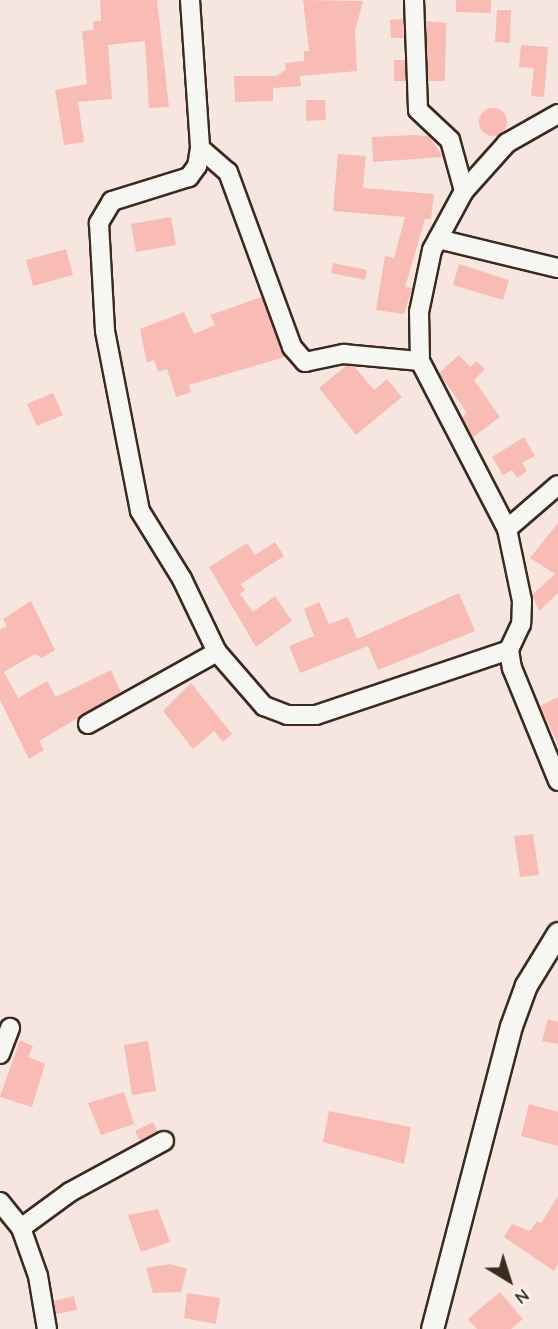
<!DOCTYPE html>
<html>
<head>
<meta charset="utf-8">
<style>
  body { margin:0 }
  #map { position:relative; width:558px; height:1329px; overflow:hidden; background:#f7e5e0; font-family:"Comic Neue",sans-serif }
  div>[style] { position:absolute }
  .building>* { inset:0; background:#f8bcb5 }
  .round { border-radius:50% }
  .roads { filter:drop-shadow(2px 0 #3b2a1e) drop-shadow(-2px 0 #3b2a1e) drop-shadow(0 2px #3b2a1e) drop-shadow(0 -2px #3b2a1e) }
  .minor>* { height:18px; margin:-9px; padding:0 9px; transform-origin:9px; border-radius:9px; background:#f6f6f2 }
  .tertiary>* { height:21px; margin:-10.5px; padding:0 10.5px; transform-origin:10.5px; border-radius:10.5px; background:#f6f6f2 }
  span { translate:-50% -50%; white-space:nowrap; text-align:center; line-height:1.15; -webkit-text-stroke:5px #f6f6f2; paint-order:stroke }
  .north { position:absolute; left:474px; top:1245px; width:70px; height:70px; -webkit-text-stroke:5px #f6f6f2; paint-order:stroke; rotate:142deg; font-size:19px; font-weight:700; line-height:28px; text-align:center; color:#3b2a1e }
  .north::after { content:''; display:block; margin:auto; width:24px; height:32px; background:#3b2a1e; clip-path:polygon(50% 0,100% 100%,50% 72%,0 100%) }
</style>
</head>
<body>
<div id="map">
  <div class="building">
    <div style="clip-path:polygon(100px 0,157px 0,169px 107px,149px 108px,145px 41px,108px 45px,112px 99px,78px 102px,84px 142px,64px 145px,55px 90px,87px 84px,82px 31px,94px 30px,93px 21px,101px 21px)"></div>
    <div style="clip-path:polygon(303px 0,363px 1px,355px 31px,357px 71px,300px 76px,301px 86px,273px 88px,273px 101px,235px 102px,234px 76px,276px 76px,286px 70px,285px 63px,304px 61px,304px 51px,309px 51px)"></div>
    <div style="clip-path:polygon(456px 0,491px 0,491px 13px,456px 12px)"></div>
    <div style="clip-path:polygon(497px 10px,511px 10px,510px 43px,495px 42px)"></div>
    <div style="clip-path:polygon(403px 19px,404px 38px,391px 38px,390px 20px)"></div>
    <div style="clip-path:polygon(426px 21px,446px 23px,445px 81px,428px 81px)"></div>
    <div style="clip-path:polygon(521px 45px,548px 47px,544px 97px,531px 96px,534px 68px,519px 67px)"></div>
    <div style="clip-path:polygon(394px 60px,405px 60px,406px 81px,394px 81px)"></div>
    <div style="clip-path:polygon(306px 100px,325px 100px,326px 120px,306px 121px)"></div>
    <div class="round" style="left:479px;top:108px;width:28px;height:28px"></div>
    <div style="clip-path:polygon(412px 135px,429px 136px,443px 157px,373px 162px,372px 137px)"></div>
    <div style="clip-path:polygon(338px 154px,366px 156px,363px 188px,434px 194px,431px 219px,425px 219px,405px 287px,412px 288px,404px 314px,376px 310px,385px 256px,394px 258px,405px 217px,333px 211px)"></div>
    <div style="clip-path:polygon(171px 217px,176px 245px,136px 252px,131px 224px)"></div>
    <div style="clip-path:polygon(66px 249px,73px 275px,33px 286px,26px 260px)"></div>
    <div style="clip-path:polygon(333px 263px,367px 270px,365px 280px,331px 273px)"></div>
    <div style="clip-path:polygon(459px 264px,509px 280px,503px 300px,453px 285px)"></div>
    <div style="clip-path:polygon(262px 297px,285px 357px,189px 385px,191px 392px,176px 397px,167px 369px,158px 372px,154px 360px,147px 363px,140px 329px,184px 312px,194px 334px,215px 325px,210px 315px)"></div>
    <div style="clip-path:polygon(459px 355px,470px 367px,477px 361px,485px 369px,474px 380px,500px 417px,473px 437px,462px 417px,467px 413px,439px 373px)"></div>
    <div style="clip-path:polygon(346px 366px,354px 366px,374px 390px,387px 379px,402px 397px,356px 435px,319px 388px)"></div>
    <div style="clip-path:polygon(53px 393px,63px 415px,37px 426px,27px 404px)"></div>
    <div style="clip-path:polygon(524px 437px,535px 456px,522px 463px,527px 471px,517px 478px,512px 470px,503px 475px,492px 457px)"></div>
    <div style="clip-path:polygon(558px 523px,558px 593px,539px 611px,532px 595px,555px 574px,530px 558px)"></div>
    <div style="clip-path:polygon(275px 542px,284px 556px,241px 584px,245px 590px,240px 594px,253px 612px,275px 596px,292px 621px,256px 647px,209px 567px,247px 543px,255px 555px)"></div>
    <div style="clip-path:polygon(459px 593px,475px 631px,378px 670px,368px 646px,300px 673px,289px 646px,314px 636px,304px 609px,319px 602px,329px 624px,348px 617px,357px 639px)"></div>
    <div style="clip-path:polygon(31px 601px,55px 650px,42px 658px,35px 654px,4px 672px,18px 698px,47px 681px,56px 697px,111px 670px,121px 692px,39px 741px,44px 750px,29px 759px,0 700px,0 630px,7px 626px,3px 619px)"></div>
    <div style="clip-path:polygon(191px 683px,232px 734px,223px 742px,214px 731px,193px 749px,163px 711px)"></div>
    <div style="clip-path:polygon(558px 697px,558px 744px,540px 706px)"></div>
    <div style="clip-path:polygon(533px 834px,539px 875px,520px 877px,514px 836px)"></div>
    <div style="clip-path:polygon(548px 1019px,558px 1022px,558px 1044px,542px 1041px)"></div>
    <div style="clip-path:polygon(20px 1040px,33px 1046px,28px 1057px,45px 1064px,32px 1107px,0 1097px)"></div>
    <div style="clip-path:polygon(148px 1041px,156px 1091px,132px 1095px,124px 1045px)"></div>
    <div style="clip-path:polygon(124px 1092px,134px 1124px,101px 1135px,88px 1103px)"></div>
    <div style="clip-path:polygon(529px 1104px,558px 1112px,558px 1146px,521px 1136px)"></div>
    <div style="clip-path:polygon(329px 1111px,411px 1127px,404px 1164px,323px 1142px)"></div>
    <div style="clip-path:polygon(153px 1122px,158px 1132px,140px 1141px,135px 1131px)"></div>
    <div style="clip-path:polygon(558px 1196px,558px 1264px,554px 1271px,504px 1237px,512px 1224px,530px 1231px,537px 1221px,541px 1223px)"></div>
    <div style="clip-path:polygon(158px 1209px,170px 1242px,141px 1252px,128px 1215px)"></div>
    <div style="clip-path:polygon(170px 1264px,187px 1269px,181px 1292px,153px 1293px,146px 1268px)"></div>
    <div style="clip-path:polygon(500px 1292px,523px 1319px,511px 1329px,477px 1329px,468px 1319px)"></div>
    <div style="clip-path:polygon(187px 1293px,220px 1298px,216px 1324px,184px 1318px)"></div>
    <div style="clip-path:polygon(74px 1296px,77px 1310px,56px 1314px,54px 1301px)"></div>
  </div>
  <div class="roads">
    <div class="minor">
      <div style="left:190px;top:0;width:148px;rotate:86.1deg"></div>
      <div style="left:200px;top:148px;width:18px;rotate:99deg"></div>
      <div style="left:197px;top:166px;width:14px;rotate:126deg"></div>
      <div style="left:189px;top:177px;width:81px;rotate:162.7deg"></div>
      <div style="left:112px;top:201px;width:26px;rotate:121deg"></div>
      <div style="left:99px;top:223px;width:108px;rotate:86.8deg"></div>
      <div style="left:105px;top:331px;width:183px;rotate:79deg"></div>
      <div style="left:140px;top:511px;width:80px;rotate:58.3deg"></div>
      <div style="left:182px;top:579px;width:81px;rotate:64.4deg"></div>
      <div style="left:217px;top:652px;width:72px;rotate:49deg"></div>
      <div style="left:264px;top:706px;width:25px;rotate:21deg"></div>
      <div style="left:287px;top:715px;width:29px"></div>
      <div style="left:316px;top:715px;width:204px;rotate:-18.6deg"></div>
      <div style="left:414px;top:0;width:110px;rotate:87.9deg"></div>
      <div style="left:418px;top:110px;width:44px;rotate:43.2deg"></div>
      <div style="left:450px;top:140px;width:53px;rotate:74.6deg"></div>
      <div style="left:558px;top:114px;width:59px;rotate:150.4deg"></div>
      <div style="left:507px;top:143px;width:64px;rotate:131.9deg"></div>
      <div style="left:464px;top:191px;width:67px;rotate:118.5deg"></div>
      <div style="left:432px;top:250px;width:63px;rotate:101.8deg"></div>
      <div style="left:419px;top:312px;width:49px;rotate:88.8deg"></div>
      <div style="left:420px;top:361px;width:189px;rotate:62.6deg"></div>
      <div style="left:507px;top:529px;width:74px;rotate:78.2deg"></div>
      <div style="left:522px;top:601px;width:23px;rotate:92deg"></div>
      <div style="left:521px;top:624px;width:29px;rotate:115deg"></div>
      <div style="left:509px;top:650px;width:18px;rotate:81deg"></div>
      <div style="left:512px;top:668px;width:122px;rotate:67.8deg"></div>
      <div style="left:200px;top:148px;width:37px;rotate:41deg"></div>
      <div style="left:228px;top:172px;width:186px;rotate:69.9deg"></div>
      <div style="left:292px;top:347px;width:20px;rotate:49deg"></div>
      <div style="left:305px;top:362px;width:40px;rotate:-12deg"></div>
      <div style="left:344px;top:354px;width:76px;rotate:5.3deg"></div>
      <div style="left:438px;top:239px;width:123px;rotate:13.6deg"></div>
      <div style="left:507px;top:529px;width:67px;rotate:-40.8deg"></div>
      <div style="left:88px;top:724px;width:148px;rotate:-29.2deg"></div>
      <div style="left:0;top:1054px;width:28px;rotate:-69deg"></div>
      <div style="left:0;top:1202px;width:33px;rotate:51deg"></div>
      <div style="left:21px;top:1228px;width:51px;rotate:70.5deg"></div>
      <div style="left:38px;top:1276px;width:54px;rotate:80.4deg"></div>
      <div style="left:21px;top:1228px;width:61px;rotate:-36.3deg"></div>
      <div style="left:70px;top:1192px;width:107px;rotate:-28.5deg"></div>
    </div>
    <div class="tertiary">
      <div style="left:432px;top:1329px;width:313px;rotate:-75.4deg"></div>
      <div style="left:511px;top:1026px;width:44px;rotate:-69.9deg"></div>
      <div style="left:526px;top:985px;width:61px;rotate:-58.4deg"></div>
    </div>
  </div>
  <div class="north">N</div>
</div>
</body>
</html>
